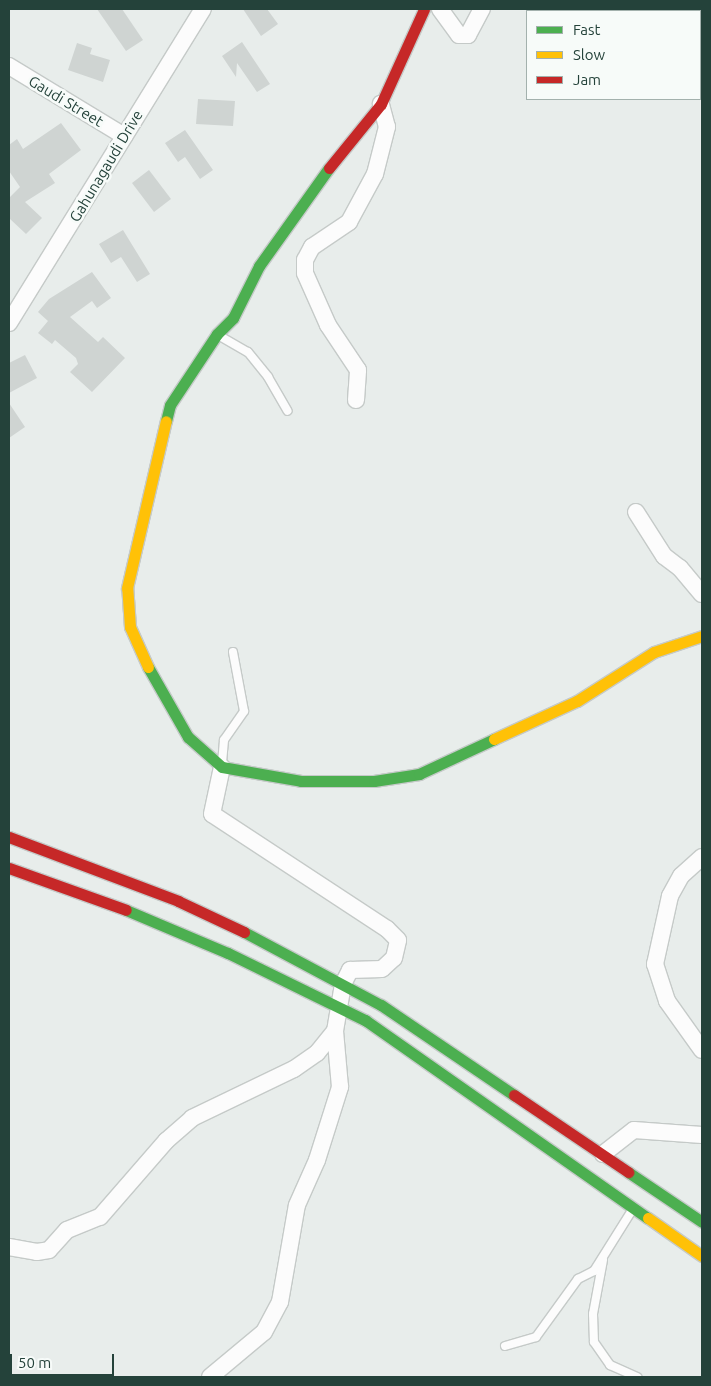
<!DOCTYPE html>
<html>
<head>
<meta charset="utf-8">
<style>
  body { margin:0 }
  #map { position:relative; width:711px; height:1386px; overflow:hidden; background:#e8edeb; font-family:Ubuntu,sans-serif }
  div>[style] { position:absolute }
  .building>* { inset:0; background:#cfd4d2 }
  .roads { filter:drop-shadow(1px 0 #c5cac8) drop-shadow(-1px 0 #c5cac8) drop-shadow(0 1px #c5cac8) drop-shadow(0 -1px #c5cac8) }
  .lane>* { height:8px; margin:-4px; padding:0 4px; transform-origin:4px; border-radius:4px; background:#fcfcfc }
  .street>* { height:16px; margin:-8px; padding:0 8px; transform-origin:8px; border-radius:8px; background:#fcfcfc }
  .fast>* { height:11px; margin:-5.5px; padding:0 5.5px; transform-origin:5.5px; border-radius:5.5px; background:#4caf50 }
  .slow>* { height:11px; margin:-5.5px; padding:0 5.5px; transform-origin:5.5px; border-radius:5.5px; background:#ffc107 }
  .jam>* { height:11px; margin:-5.5px; padding:0 5.5px; transform-origin:5.5px; border-radius:5.5px; background:#c62828 }
  span { translate:-50% -50%; white-space:nowrap; text-align:center; line-height:1.15; -webkit-text-stroke:5px #f7fbf9; paint-order:stroke }
  .street-label { font-size:15px; color:#24423a }
  .frame { position:absolute; inset:0; border:10px solid #24423a; pointer-events:none }
  .legend { position:absolute; left:526px; top:10px; width:175px; height:90px; box-sizing:border-box; background:#f7fbf9; border:1px solid #a3b1ad; margin:0; padding:6px 9px; list-style:none; font-size:15px; color:#24423a }
  .legend li { display:flex; align-items:center; gap:10px; height:25px }
  .legend b { width:25px; border:1px solid #a3b1ad }
  .scale { position:absolute; left:10px; top:1354px; width:104px; height:22px; box-sizing:border-box; border:2px solid #24423a; border-top:0; padding-left:6px; font-size:15px; line-height:18px; white-space:nowrap; color:#24423a; -webkit-text-stroke:4px #f7fbf9; paint-order:stroke }
</style>
</head>
<body>
<div id="map">
  <div class="building">
    <div style="clip-path:polygon(97px 9px,122px 9px,143px 40px,126px 51px)"></div>
    <div style="clip-path:polygon(243px 9px,267px 9px,278px 24px,261px 36px)"></div>
    <div style="clip-path:polygon(242px 42px,270px 84px,257px 92px,237px 63px,236px 77px,222px 56px)"></div>
    <div style="clip-path:polygon(77px 43px,92px 48px,90px 54px,110px 60px,103px 82px,68px 70px)"></div>
    <div style="clip-path:polygon(198px 99px,235px 101px,233px 126px,196px 124px)"></div>
    <div style="clip-path:polygon(61px 123px,81px 150px,49px 174px,55px 183px,25px 202px,42px 218px,26px 234px,9px 218px,9px 198px,20px 187px,9px 171px,9px 145px,17px 139px,23px 149px)"></div>
    <div style="clip-path:polygon(185px 130px,213px 170px,200px 179px,185px 157px,178px 162px,165px 143px)"></div>
    <div style="clip-path:polygon(149px 170px,171px 199px,154px 212px,132px 183px)"></div>
    <div style="clip-path:polygon(123px 230px,150px 274px,137px 282px,121px 257px,111px 263px,99px 244px)"></div>
    <div style="clip-path:polygon(92px 272px,111px 298px,97px 308px,92px 301px,70px 317px,98px 342px,103px 337px,125px 358px,92px 392px,70px 372px,78px 364px,76px 358px,55px 340px,52px 344px,38px 333px,48px 321px,38px 312px,49px 299px)"></div>
    <div style="clip-path:polygon(25px 355px,37px 378px,9px 393px,9px 363px)"></div>
    <div style="clip-path:polygon(9px 403px,25px 427px,9px 438px)"></div>
  </div>
  <div class="roads">
    <div class="lane">
      <div style="left:218px;top:335px;width:34px;rotate:30deg"></div>
      <div style="left:248px;top:352px;width:32px;rotate:51deg"></div>
      <div style="left:268px;top:377px;width:39px;rotate:60deg"></div>
      <div style="left:222px;top:763px;width:23px;rotate:-85deg"></div>
      <div style="left:224px;top:740px;width:35px;rotate:-55deg"></div>
      <div style="left:244px;top:711px;width:60px;rotate:-100.6deg"></div>
      <div style="left:603px;top:1260px;width:55px;rotate:100.5deg"></div>
      <div style="left:593px;top:1314px;width:28px;rotate:88deg"></div>
      <div style="left:594px;top:1342px;width:28px;rotate:55deg"></div>
      <div style="left:610px;top:1365px;width:30px;rotate:24deg"></div>
      <div style="left:505px;top:1346px;width:32px;rotate:-16deg"></div>
      <div style="left:536px;top:1337px;width:72px;rotate:-54.1deg"></div>
      <div style="left:578px;top:1279px;width:18px;rotate:-27deg"></div>
      <div style="left:594px;top:1271px;width:70px;rotate:-57.9deg"></div>
    </div>
    <div class="street">
      <div style="left:440px;top:9px;width:32px;rotate:54deg"></div>
      <div style="left:459px;top:35px;width:9px"></div>
      <div style="left:468px;top:35px;width:30px;rotate:-62deg"></div>
      <div style="left:9px;top:66px;width:135px;rotate:31.3deg"></div>
      <div style="left:9px;top:323px;width:369px;rotate:-58.3deg"></div>
      <div style="left:356px;top:400px;width:30px;rotate:-86deg"></div>
      <div style="left:358px;top:370px;width:54px;rotate:-123.7deg"></div>
      <div style="left:328px;top:325px;width:57px;rotate:-113.9deg"></div>
      <div style="left:305px;top:273px;width:13px;rotate:-90deg"></div>
      <div style="left:305px;top:260px;width:15px;rotate:-62deg"></div>
      <div style="left:312px;top:247px;width:45px;rotate:-34deg"></div>
      <div style="left:349px;top:222px;width:55px;rotate:-61.6deg"></div>
      <div style="left:375px;top:174px;width:49px;rotate:-75.7deg"></div>
      <div style="left:387px;top:127px;width:24px;rotate:-105deg"></div>
      <div style="left:636px;top:512px;width:52px;rotate:57.5deg"></div>
      <div style="left:664px;top:556px;width:20px;rotate:37deg"></div>
      <div style="left:680px;top:568px;width:34px;rotate:50deg"></div>
      <div style="left:702px;top:857px;width:28px;rotate:138deg"></div>
      <div style="left:681px;top:876px;width:23px;rotate:119deg"></div>
      <div style="left:670px;top:896px;width:70px;rotate:102.4deg"></div>
      <div style="left:655px;top:964px;width:39px;rotate:72deg"></div>
      <div style="left:667px;top:1001px;width:60px;rotate:54.5deg"></div>
      <div style="left:603px;top:1154px;width:39px;rotate:-38deg"></div>
      <div style="left:634px;top:1130px;width:68px;rotate:4.2deg"></div>
      <div style="left:9px;top:1247px;width:28px;rotate:10deg"></div>
      <div style="left:37px;top:1252px;width:12px;rotate:-9deg"></div>
      <div style="left:49px;top:1250px;width:27px;rotate:-48deg"></div>
      <div style="left:67px;top:1230px;width:35px;rotate:-22deg"></div>
      <div style="left:100px;top:1217px;width:101px;rotate:-49deg"></div>
      <div style="left:166px;top:1141px;width:35px;rotate:-41deg"></div>
      <div style="left:192px;top:1118px;width:113px;rotate:-25.7deg"></div>
      <div style="left:294px;top:1069px;width:28px;rotate:-35deg"></div>
      <div style="left:317px;top:1053px;width:28px;rotate:-51deg"></div>
      <div style="left:335px;top:1031px;width:48px;rotate:-80.3deg"></div>
      <div style="left:343px;top:984px;width:16px;rotate:-63deg"></div>
      <div style="left:350px;top:970px;width:32px;rotate:-2deg"></div>
      <div style="left:382px;top:969px;width:16px;rotate:-43deg"></div>
      <div style="left:394px;top:958px;width:18px;rotate:-77deg"></div>
      <div style="left:398px;top:940px;width:16px;rotate:-135deg"></div>
      <div style="left:387px;top:929px;width:209px;rotate:-146.7deg"></div>
      <div style="left:212px;top:814px;width:48px;rotate:-78deg"></div>
      <div style="left:210px;top:1377px;width:70px;rotate:-39.8deg"></div>
      <div style="left:264px;top:1332px;width:34px;rotate:-62deg"></div>
      <div style="left:280px;top:1302px;width:98px;rotate:-80.1deg"></div>
      <div style="left:297px;top:1205px;width:49px;rotate:-66deg"></div>
      <div style="left:317px;top:1160px;width:77px;rotate:-72.5deg"></div>
      <div style="left:340px;top:1087px;width:56px;rotate:-95.1deg"></div>
    </div>
    <div class="fast">
      <div style="left:166px;top:421px;width:16px;rotate:-76deg"></div>
      <div style="left:170px;top:405px;width:85px;rotate:-56.5deg"></div>
      <div style="left:217px;top:334px;width:23px;rotate:-45deg"></div>
      <div style="left:233px;top:318px;width:58px;rotate:-63.4deg"></div>
      <div style="left:259px;top:266px;width:120px;rotate:-54.5deg"></div>
      <div style="left:148px;top:667px;width:81px;rotate:60.3deg"></div>
      <div style="left:188px;top:737px;width:45px;rotate:41.4deg"></div>
      <div style="left:222px;top:767px;width:80px;rotate:10deg"></div>
      <div style="left:301px;top:781px;width:73px"></div>
      <div style="left:374px;top:781px;width:46px;rotate:-8.8deg"></div>
      <div style="left:419px;top:774px;width:83px;rotate:-25deg"></div>
      <div style="left:126px;top:910px;width:111px;rotate:22.9deg"></div>
      <div style="left:228px;top:953px;width:153px;rotate:26.1deg"></div>
      <div style="left:365px;top:1020px;width:345px;rotate:35deg"></div>
      <div style="left:244px;top:932px;width:155px;rotate:28.1deg"></div>
      <div style="left:381px;top:1005px;width:161px;rotate:34.1deg"></div>
      <div style="left:628px;top:1172px;width:89px;rotate:34deg"></div>
    </div>
    <div class="slow">
      <div style="left:148px;top:667px;width:44px;rotate:-114.2deg"></div>
      <div style="left:130px;top:627px;width:39px;rotate:-94deg"></div>
      <div style="left:127px;top:588px;width:171px;rotate:-76.9deg"></div>
      <div style="left:494px;top:739px;width:91px;rotate:-24.6deg"></div>
      <div style="left:577px;top:701px;width:91px;rotate:-32.5deg"></div>
      <div style="left:654px;top:652px;width:51px;rotate:-18.4deg"></div>
      <div style="left:648px;top:1218px;width:66px;rotate:35.1deg"></div>
    </div>
    <div class="jam">
      <div style="left:329px;top:168px;width:82px;rotate:-50.9deg"></div>
      <div style="left:381px;top:104px;width:104px;rotate:-65.6deg"></div>
      <div style="left:9px;top:837px;width:181px;rotate:20.7deg"></div>
      <div style="left:178px;top:901px;width:73px;rotate:25.2deg"></div>
      <div style="left:9px;top:868px;width:124px;rotate:19.7deg"></div>
      <div style="left:514px;top:1095px;width:138px;rotate:34deg"></div>
    </div>
  </div>
  <div class="street-label">
    <span style="left:66px;top:101px;rotate:31deg">Gaudi Street</span>
    <span style="left:106px;top:166px;rotate:-59deg">Gahunagaudi Drive</span>
  </div>
  <div class="frame"></div>
  <ul class="legend">
  <li><b style="height:6px;background:#4caf50"></b>Fast</li>
  <li><b style="height:6px;background:#ffc107"></b>Slow</li>
  <li><b style="height:6px;background:#c62828"></b>Jam</li>
  </ul>
  <div class="scale">50 m</div>
</div>
</body>
</html>
